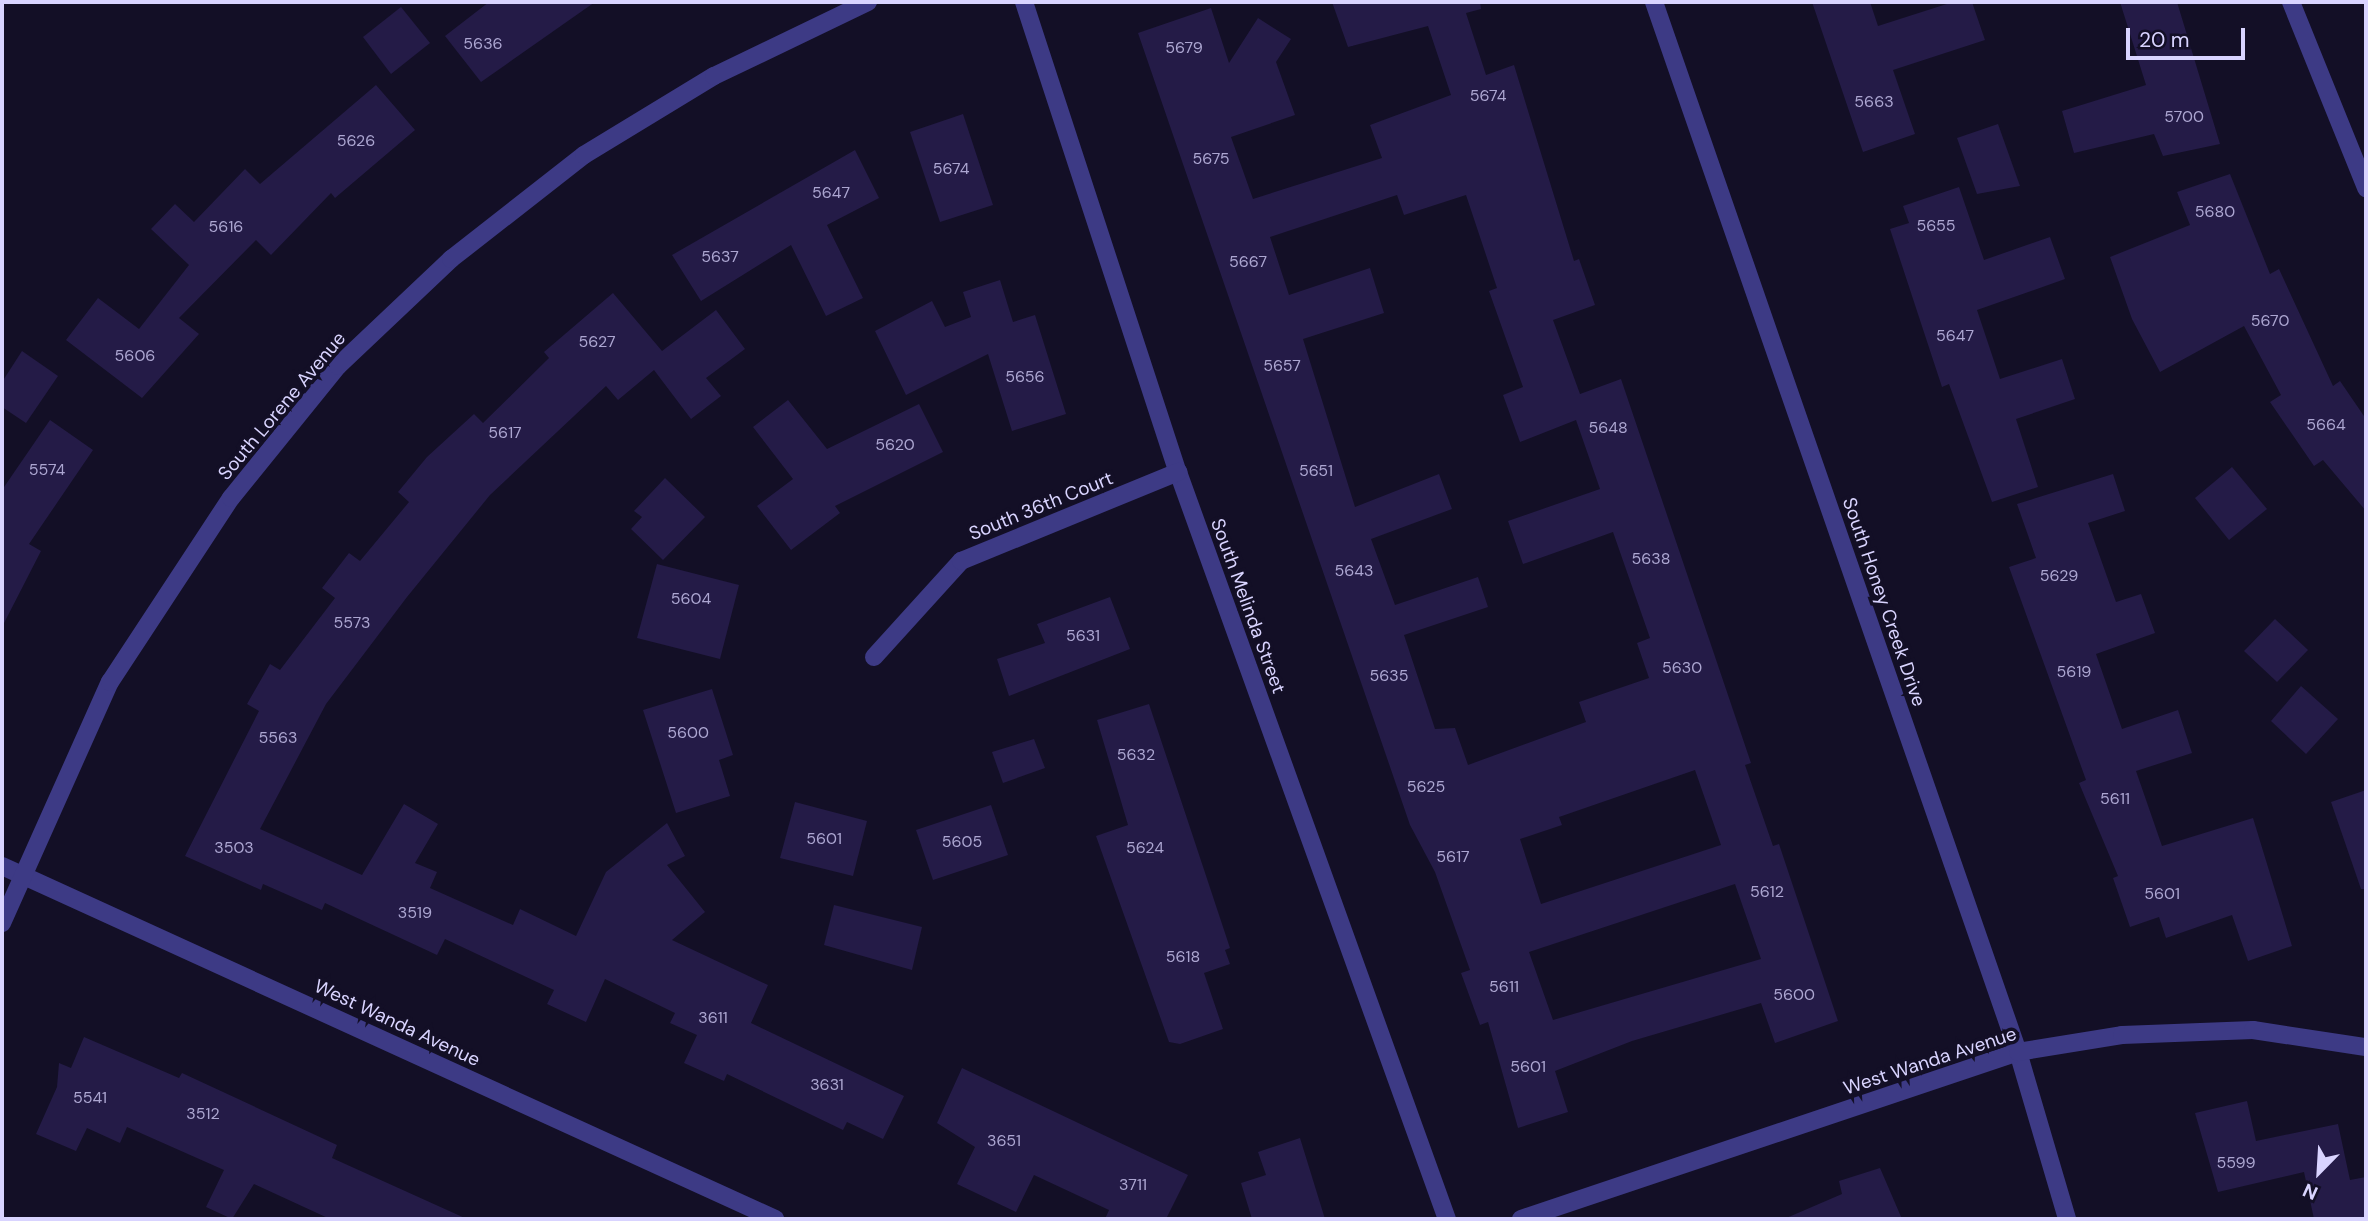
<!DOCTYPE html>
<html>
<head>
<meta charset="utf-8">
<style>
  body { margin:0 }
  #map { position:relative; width:2368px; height:1221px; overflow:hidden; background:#130f26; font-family:"DM Sans",sans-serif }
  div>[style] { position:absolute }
  .building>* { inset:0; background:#241b47 }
  .street>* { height:18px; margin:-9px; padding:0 9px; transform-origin:9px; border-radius:9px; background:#3d3a85 }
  span { translate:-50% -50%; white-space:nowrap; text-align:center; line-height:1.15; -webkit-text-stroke:7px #130f26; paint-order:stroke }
  .number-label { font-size:16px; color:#aca6d1 }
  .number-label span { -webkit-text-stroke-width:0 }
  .street-label { font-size:19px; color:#d9d4ff }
  .frame { position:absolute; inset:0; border:4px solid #d9d4ff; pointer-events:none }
  .north { position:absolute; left:2284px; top:1137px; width:70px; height:70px; -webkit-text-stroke:5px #130f26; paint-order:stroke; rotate:204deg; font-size:19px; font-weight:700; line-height:28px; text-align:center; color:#d9d4ff }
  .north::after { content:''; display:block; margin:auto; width:24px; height:32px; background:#d9d4ff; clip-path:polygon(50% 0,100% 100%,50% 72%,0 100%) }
  .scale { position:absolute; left:2126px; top:28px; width:119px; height:32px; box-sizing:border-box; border:4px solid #d9d4ff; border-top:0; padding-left:9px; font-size:21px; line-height:24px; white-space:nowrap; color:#d9d4ff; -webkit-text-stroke:5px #130f26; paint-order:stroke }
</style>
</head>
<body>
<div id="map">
  <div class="building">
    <div style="clip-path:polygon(489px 2px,595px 2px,481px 82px,445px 36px)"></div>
    <div style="clip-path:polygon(evenodd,1332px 2px,1480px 2px,1481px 9px,1466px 13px,1486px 75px,1514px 65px,1574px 261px,1579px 259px,1595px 305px,1553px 320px,1580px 394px,1621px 379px,1751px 763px,1745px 765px,1773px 846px,1779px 844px,1838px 1021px,1775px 1043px,1761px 1003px,1632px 1041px,1555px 1071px,1568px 1112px,1518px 1128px,1488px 1022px,1480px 1025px,1461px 973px,1470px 970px,1435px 872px,1410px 825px,1138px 33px,1211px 8px,1229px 63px,1258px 18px,1291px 39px,1276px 62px,1295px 115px,1231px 137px,1253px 199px,1382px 158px,1370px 125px,1451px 95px,1428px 26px,1348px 47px,1332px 2px,1397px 195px,1404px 215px,1466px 195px,1497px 288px,1489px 291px,1523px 387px,1503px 395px,1520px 442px,1576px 420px,1600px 489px,1508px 521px,1523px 564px,1613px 532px,1650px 638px,1637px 643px,1649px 678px,1579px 702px,1586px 722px,1468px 765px,1455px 728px,1435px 729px,1404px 635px,1488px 607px,1478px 577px,1395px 605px,1371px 539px,1452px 509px,1439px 474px,1355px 507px,1303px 339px,1384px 313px,1370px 268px,1289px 295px,1270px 237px,1397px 195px,1332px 2px,1695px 770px,1721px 845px,1541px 904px,1520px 839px,1562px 825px,1559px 817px,1695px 770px,1332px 2px,1735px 884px,1761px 959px,1553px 1020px,1529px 952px,1735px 884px)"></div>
    <div style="clip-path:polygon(1812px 2px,1870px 2px,1878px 26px,1953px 2px,1972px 2px,1985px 40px,1893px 70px,1915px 134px,1863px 152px)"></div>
    <div style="clip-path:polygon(2120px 2px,2177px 2px,2220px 144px,2163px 156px,2154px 134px,2074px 153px,2062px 111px,2146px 85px)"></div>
    <div style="clip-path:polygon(401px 7px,430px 43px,391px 74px,363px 37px)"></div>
    <div style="clip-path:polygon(376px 85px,415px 130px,335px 198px,331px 193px,271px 255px,256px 240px,179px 318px,199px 334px,142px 398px,66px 340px,98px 298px,139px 329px,189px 265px,151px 229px,175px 204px,194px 222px,245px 169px,260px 184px)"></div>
    <div style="clip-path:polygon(963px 114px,993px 205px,940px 222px,910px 132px)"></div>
    <div style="clip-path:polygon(1998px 124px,2020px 186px,1977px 194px,1957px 138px)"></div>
    <div style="clip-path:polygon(855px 150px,879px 198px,827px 225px,863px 298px,826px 316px,791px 245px,701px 301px,672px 255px)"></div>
    <div style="clip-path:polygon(2230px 174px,2270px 274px,2279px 269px,2333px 386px,2340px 381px,2366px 419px,2366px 511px,2323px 460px,2314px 466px,2270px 402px,2281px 395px,2244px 326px,2160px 372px,2132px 319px,2110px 257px,2190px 225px,2177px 192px)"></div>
    <div style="clip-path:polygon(1959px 187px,1984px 260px,2050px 237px,2065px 279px,1977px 310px,2000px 379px,2062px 359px,2075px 399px,2016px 419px,2038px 487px,1992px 502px,1949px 384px,1942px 387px,1890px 229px,1909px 223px,1903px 206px)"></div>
    <div style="clip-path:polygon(1000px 280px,1013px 322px,1035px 315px,1066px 414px,1012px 431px,988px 354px,906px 395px,875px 331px,932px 301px,945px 327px,971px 317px,963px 292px)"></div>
    <div style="clip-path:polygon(613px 293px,662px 351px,716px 310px,745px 349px,706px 378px,721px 396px,691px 419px,654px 370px,618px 400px,606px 386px,490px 495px,407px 597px,326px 704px,260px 829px,362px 875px,404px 804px,438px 824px,415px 863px,437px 872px,430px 888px,513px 925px,520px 909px,576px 936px,606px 872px,667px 823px,685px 856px,667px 865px,705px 912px,672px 940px,768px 985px,751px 1023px,904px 1096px,883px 1139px,847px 1122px,843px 1130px,727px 1074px,724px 1081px,684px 1063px,697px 1035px,670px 1023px,675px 1013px,605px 979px,586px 1022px,547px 1004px,554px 990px,445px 939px,437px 955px,325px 903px,322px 910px,263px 884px,261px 890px,185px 856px,259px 711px,247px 704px,270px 664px,280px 670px,335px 598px,322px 588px,349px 553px,360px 561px,409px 502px,398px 492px,427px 457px,474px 414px,483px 423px,549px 358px,544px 352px)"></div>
    <div style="clip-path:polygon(22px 351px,58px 376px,26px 423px,2px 407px,2px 382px)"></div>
    <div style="clip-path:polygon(788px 400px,827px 449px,919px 404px,943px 452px,835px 506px,840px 513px,791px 550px,757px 506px,793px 479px,753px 427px)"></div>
    <div style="clip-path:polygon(50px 420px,93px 450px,29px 544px,41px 551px,2px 627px,2px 490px)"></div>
    <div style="clip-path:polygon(2232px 467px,2267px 509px,2229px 540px,2195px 498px)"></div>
    <div style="clip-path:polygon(2113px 474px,2125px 511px,2088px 523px,2116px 602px,2141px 594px,2155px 633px,2096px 654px,2122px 729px,2178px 710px,2192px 753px,2136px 771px,2162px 846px,2253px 818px,2292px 946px,2248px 961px,2232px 915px,2166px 938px,2159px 917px,2130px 927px,2113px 878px,2118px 876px,2079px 783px,2086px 780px,2009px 567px,2036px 558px,2017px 504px)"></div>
    <div style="clip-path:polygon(665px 478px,705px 517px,663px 560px,631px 529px,642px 517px,634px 511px)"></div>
    <div style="clip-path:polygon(657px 564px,739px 585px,720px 659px,637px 638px)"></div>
    <div style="clip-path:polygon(1110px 597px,1130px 649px,1009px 696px,997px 659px,1045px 643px,1037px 624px)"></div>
    <div style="clip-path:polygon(2275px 619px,2308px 650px,2277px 682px,2244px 651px)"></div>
    <div style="clip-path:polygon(2301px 686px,2338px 719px,2306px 754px,2271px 721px)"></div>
    <div style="clip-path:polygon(712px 689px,733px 755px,719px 760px,730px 796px,676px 813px,643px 710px)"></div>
    <div style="clip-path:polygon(1149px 704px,1230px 948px,1225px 950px,1230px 964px,1204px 973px,1223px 1029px,1180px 1044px,1169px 1042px,1096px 836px,1128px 825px,1097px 720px)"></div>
    <div style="clip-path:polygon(1034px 739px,1045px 768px,1003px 783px,992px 752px)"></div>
    <div style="clip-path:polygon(2366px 790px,2366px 889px,2361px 889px,2331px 802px)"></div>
    <div style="clip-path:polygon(795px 802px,867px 821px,853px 876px,780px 858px)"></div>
    <div style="clip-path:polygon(991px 805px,1008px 855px,933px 880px,916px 830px)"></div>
    <div style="clip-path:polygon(834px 905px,922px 927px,912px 970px,824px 945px)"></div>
    <div style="clip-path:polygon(84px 1037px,179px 1078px,182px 1073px,337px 1145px,332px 1158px,467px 1219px,330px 1219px,254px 1184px,232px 1219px,206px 1207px,224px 1170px,127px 1127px,120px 1143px,87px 1128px,76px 1151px,36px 1134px,57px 1087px,59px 1063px,71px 1068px)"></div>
    <div style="clip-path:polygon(962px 1068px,1188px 1175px,1166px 1219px,1105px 1219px,1109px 1210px,1034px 1175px,1016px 1212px,957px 1184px,975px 1147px,937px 1123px)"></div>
    <div style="clip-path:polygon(2247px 1101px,2256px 1141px,2338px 1124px,2350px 1180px,2366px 1177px,2366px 1219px,2314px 1219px,2304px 1172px,2218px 1192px,2195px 1113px)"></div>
    <div style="clip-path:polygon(1300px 1138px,1325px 1219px,1252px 1219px,1241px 1183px,1266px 1175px,1258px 1152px)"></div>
    <div style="clip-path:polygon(1880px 1168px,1902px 1219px,1784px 1219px,1842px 1194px,1839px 1181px)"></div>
  </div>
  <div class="street">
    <div style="left:1024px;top:2px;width:495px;rotate:71.9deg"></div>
    <div style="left:1178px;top:472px;width:794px;rotate:70.2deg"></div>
    <div style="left:1654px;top:2px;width:1111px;rotate:70.88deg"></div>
    <div style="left:2018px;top:1052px;width:174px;rotate:73.6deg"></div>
    <div style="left:2291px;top:2px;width:201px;rotate:68deg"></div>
    <div style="left:874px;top:657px;width:130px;rotate:-47.8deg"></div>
    <div style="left:961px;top:561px;width:235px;rotate:-22.3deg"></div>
    <div style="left:2px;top:866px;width:850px;rotate:24.54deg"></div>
    <div style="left:2px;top:923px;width:264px;rotate:-65.9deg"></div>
    <div style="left:110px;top:682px;width:220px;rotate:-56.7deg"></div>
    <div style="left:231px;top:498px;width:170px;rotate:-51deg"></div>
    <div style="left:338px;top:366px;width:156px;rotate:-43.4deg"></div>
    <div style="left:451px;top:259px;width:169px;rotate:-38deg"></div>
    <div style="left:584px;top:155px;width:152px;rotate:-31.3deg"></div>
    <div style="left:714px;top:76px;width:171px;rotate:-25.7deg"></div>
    <div style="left:1521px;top:1219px;width:524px;rotate:-18.57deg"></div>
    <div style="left:2018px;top:1052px;width:105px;rotate:-9.3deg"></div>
    <div style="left:2122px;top:1035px;width:131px;rotate:-2.2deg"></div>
    <div style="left:2253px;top:1030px;width:114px;rotate:8.6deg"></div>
  </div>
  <div class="number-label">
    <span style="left:483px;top:44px">5636</span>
    <span style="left:1184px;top:48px">5679</span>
    <span style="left:1488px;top:96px">5674</span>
    <span style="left:1874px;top:102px">5663</span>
    <span style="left:2184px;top:117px">5700</span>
    <span style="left:356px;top:141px">5626</span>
    <span style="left:1211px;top:159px">5675</span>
    <span style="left:951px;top:169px">5674</span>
    <span style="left:831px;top:193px">5647</span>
    <span style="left:2215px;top:212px">5680</span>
    <span style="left:1936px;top:226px">5655</span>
    <span style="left:226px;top:227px">5616</span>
    <span style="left:720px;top:257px">5637</span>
    <span style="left:1248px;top:262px">5667</span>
    <span style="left:2270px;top:321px">5670</span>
    <span style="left:1955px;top:336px">5647</span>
    <span style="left:597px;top:342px">5627</span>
    <span style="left:135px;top:356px">5606</span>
    <span style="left:1282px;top:366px">5657</span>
    <span style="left:1025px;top:377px">5656</span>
    <span style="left:2326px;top:425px">5664</span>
    <span style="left:1608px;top:428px">5648</span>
    <span style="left:505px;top:433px">5617</span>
    <span style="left:895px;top:445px">5620</span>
    <span style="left:47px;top:470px">5574</span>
    <span style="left:1316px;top:471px">5651</span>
    <span style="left:1651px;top:559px">5638</span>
    <span style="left:1354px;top:571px">5643</span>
    <span style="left:2059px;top:576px">5629</span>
    <span style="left:691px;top:599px">5604</span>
    <span style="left:352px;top:623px">5573</span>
    <span style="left:1083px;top:636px">5631</span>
    <span style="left:1682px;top:668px">5630</span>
    <span style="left:2074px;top:672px">5619</span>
    <span style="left:1389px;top:676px">5635</span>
    <span style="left:688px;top:733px">5600</span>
    <span style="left:278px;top:738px">5563</span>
    <span style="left:1136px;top:755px">5632</span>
    <span style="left:1426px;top:787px">5625</span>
    <span style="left:2115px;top:799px">5611</span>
    <span style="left:824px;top:839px">5601</span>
    <span style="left:962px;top:842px">5605</span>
    <span style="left:234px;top:848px">3503</span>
    <span style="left:1145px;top:848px">5624</span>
    <span style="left:1453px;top:857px">5617</span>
    <span style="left:1767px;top:892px">5612</span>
    <span style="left:2162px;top:894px">5601</span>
    <span style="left:415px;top:913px">3519</span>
    <span style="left:1183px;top:957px">5618</span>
    <span style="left:1504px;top:987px">5611</span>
    <span style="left:1794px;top:995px">5600</span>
    <span style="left:713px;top:1018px">3611</span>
    <span style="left:1528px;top:1067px">5601</span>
    <span style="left:827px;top:1085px">3631</span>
    <span style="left:90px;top:1098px">5541</span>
    <span style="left:203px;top:1114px">3512</span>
    <span style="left:1004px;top:1141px">3651</span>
    <span style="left:2236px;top:1163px">5599</span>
    <span style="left:1133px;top:1185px">3711</span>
  </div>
  <div class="street-label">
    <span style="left:282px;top:406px;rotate:-50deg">South Lorene Avenue</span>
    <span style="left:1041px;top:506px;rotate:-22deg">South 36th Court</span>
    <span style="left:1884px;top:602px;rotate:71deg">South Honey Creek Drive</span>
    <span style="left:1248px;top:606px;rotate:70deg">South Melinda Street</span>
    <span style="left:397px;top:1023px;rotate:25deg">West Wanda Avenue</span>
    <span style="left:1930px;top:1061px;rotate:-18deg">West Wanda Avenue</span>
  </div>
  <div class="frame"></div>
  <div class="north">N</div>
  <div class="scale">20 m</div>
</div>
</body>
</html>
